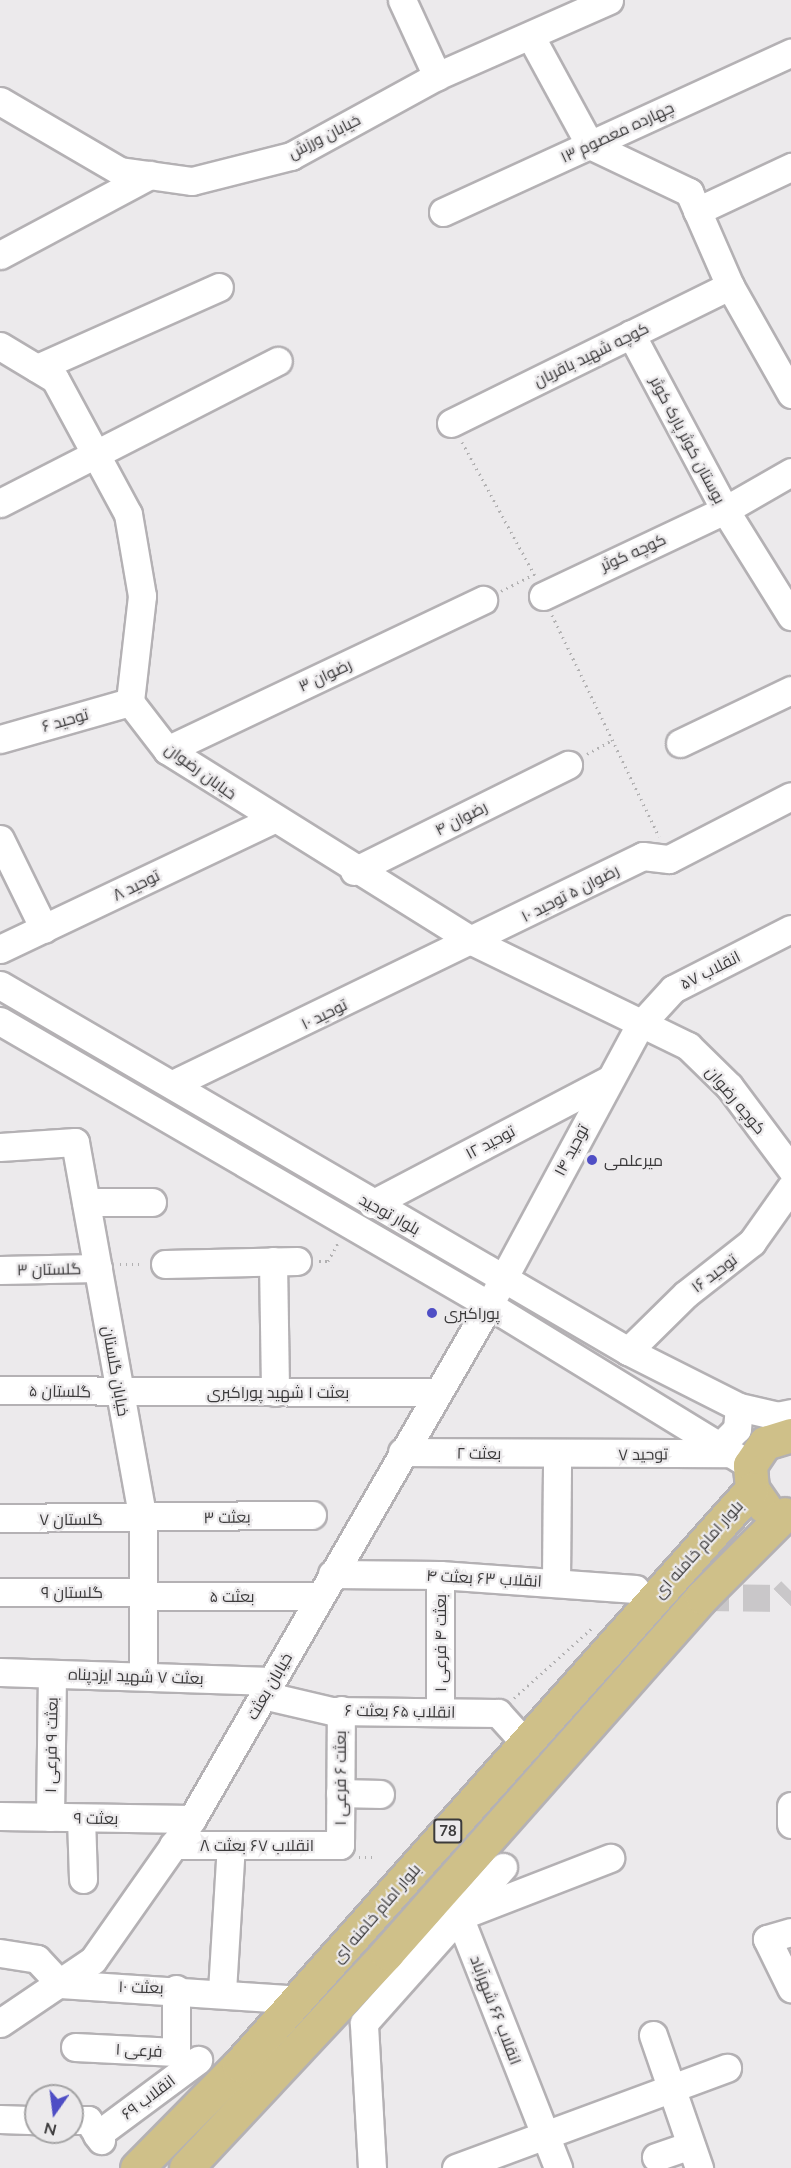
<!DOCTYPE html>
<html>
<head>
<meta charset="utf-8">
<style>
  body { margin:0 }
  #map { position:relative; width:791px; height:2168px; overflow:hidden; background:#eceaec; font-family:Lato,Cairo,sans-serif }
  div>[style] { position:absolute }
  .minor-tunnel>* { height:27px; margin-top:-13.5px; transform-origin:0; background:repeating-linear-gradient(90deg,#c9c7c9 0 27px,transparent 0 41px) }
  .path>* { height:3px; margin-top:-1.5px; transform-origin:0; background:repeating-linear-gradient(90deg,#b2b1b2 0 1.5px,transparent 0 6px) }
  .roads { filter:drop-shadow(2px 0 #b4b1b4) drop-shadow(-2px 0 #b4b1b4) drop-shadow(0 2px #b4b1b4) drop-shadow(0 -2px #b4b1b4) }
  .minor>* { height:27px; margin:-13.5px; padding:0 13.5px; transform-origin:13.5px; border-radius:13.5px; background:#fff }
  .major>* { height:33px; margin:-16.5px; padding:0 16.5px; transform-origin:16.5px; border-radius:16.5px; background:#cfc089 }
  .dots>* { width:16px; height:16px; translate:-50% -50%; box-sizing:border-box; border:3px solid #eceaec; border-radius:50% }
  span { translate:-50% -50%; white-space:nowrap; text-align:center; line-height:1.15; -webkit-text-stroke:4.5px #eceaec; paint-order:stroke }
  .shield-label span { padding:2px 4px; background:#eceaec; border:2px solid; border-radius:4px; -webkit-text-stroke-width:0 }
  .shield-label { font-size:15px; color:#3b3a3b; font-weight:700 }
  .street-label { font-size:16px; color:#3b3a3b }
  .poi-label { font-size:16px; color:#3b3a3b }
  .left { translate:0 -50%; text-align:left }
  .north { position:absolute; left:24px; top:2084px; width:60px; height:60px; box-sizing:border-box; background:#eceaec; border:2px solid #a5a4a5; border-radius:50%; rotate:194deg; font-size:16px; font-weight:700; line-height:24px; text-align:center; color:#3b3a3b }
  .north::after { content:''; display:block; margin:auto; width:21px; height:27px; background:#4f4ec5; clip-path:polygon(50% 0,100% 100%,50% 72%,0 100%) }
</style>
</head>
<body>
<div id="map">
  <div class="minor-tunnel">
    <div style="left:702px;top:1597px;width:81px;rotate:0.7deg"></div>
    <div style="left:783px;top:1598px;width:11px;rotate:-45deg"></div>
  </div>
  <div class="path">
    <div style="left:462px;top:442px;width:153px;rotate:61.4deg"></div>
    <div style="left:501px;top:591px;width:35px;rotate:-27deg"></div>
    <div style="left:552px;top:615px;width:246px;rotate:64.2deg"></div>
    <div style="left:587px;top:754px;width:29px;rotate:-29deg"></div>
    <div style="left:319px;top:1261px;width:9px"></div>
    <div style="left:328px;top:1261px;width:21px;rotate:-61deg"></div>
    <div style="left:120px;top:1264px;width:24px"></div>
    <div style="left:514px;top:1698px;width:105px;rotate:-41.9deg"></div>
    <div style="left:359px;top:1857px;width:18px"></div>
  </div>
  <div class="roads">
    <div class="minor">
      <div style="left:402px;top:0;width:84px;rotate:65.3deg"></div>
      <div style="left:531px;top:37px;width:123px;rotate:61.4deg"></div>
      <div style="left:590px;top:145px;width:110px;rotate:25.4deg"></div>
      <div style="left:689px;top:192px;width:103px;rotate:66.4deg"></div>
      <div style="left:730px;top:286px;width:124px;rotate:60.5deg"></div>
      <div style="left:0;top:101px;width:139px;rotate:30.3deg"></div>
      <div style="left:120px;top:171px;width:73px;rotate:7.9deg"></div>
      <div style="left:192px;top:181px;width:102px;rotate:-14.2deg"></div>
      <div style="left:291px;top:156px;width:166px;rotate:-28.7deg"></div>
      <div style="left:437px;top:76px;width:188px;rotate:-23.8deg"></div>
      <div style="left:697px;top:211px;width:104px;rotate:-25.1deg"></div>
      <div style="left:443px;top:212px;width:383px;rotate:-24.6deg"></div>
      <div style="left:0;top:255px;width:170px;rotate:-28.1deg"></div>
      <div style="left:631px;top:334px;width:200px;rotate:61.9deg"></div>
      <div style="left:725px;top:510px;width:76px;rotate:-29.9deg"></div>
      <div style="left:0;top:346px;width:64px;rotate:31deg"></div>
      <div style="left:55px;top:379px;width:153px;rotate:61.6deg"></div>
      <div style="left:128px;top:514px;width:83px;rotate:80.3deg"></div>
      <div style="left:142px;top:596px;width:107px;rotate:96.5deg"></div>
      <div style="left:130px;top:702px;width:61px;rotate:52.4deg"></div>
      <div style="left:167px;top:750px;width:362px;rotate:32deg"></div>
      <div style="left:474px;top:942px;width:238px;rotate:25.9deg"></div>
      <div style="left:688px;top:1046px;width:57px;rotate:44.3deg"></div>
      <div style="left:729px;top:1086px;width:104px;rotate:53.2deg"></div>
      <div style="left:37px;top:368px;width:199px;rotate:-24deg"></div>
      <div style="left:451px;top:423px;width:311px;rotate:-26.2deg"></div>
      <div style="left:0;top:503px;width:312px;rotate:-27.1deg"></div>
      <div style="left:543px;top:596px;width:201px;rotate:-25.3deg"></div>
      <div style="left:725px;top:510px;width:125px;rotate:58.1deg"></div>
      <div style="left:0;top:739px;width:135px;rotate:-15.9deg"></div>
      <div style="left:680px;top:743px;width:123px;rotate:-25.5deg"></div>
      <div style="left:167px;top:750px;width:350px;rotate:-25.4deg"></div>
      <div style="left:0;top:839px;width:100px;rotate:63.9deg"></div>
      <div style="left:354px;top:871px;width:239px;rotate:-26.4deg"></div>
      <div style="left:0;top:949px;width:301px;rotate:-25.4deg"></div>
      <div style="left:0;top:985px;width:727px;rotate:30.23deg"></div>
      <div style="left:628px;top:1351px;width:124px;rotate:26.8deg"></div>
      <div style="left:739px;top:1407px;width:39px;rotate:13deg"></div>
      <div style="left:777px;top:1416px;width:14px;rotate:-12deg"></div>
      <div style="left:0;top:1021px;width:565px;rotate:30.15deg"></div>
      <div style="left:489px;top:1305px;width:306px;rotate:31.5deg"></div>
      <div style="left:173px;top:1084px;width:522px;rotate:-25.88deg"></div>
      <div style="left:643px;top:856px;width:26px;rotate:7deg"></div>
      <div style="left:669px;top:859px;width:137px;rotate:-27.3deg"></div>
      <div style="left:0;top:1147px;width:75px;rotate:-3.8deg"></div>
      <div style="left:75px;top:1142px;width:383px;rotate:79.8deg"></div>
      <div style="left:143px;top:1519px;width:157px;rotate:90deg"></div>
      <div style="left:86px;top:1202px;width:66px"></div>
      <div style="left:372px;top:1204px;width:267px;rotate:-27.7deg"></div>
      <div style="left:273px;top:1261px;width:131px;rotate:89.1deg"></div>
      <div style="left:165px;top:1264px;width:132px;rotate:-1.3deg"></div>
      <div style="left:0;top:1270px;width:98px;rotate:-1.2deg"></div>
      <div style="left:628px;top:1351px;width:81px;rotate:-44.5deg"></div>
      <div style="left:686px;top:1294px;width:84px;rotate:-38.2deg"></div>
      <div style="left:752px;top:1242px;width:67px;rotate:-54.7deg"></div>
      <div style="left:0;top:1390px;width:436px;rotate:0.3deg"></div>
      <div style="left:719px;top:1447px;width:25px;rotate:-45deg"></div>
      <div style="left:737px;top:1429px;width:22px;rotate:-85deg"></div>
      <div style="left:402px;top:1452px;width:327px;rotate:0.2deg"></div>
      <div style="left:0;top:1518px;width:312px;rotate:-0.6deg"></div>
      <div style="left:332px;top:1574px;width:108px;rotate:0.5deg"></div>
      <div style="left:440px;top:1575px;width:196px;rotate:4.1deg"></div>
      <div style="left:556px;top:1581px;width:127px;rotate:-89.5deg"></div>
      <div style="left:0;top:1592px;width:143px"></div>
      <div style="left:143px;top:1596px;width:177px"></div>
      <div style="left:0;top:1672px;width:271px;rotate:1.9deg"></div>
      <div style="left:263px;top:1695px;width:71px;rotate:13.1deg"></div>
      <div style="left:332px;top:1711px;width:166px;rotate:0.7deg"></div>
      <div style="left:498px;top:1713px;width:40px;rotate:48deg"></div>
      <div style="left:440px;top:1712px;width:137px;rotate:-90deg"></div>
      <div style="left:340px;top:1793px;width:40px;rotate:1.4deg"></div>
      <div style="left:791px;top:1806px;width:18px;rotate:90deg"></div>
      <div style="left:0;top:1816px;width:192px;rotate:0.9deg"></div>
      <div style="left:50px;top:1817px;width:143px;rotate:-89.2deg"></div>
      <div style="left:81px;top:1818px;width:61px;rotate:88.1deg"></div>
      <div style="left:173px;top:1845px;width:167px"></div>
      <div style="left:340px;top:1845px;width:135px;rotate:-89.6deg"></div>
      <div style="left:453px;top:1901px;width:287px;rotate:68.5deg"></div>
      <div style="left:463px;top:1915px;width:158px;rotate:-21.2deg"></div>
      <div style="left:791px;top:1932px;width:25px;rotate:164deg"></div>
      <div style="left:767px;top:1939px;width:55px;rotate:63.9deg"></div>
      <div style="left:0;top:1953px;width:37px;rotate:9deg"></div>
      <div style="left:37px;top:1959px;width:34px;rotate:47deg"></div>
      <div style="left:60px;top:1984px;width:239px;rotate:3.8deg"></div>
      <div style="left:222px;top:1991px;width:146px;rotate:-86.5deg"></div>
      <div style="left:0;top:2023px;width:112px;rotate:-34.1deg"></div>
      <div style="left:93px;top:1960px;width:172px;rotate:-54.9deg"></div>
      <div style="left:192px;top:1819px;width:594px;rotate:-59.98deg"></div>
      <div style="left:489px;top:1305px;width:318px;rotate:-61.7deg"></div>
      <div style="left:640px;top:1025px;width:49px;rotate:-47.5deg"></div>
      <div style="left:673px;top:989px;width:132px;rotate:-27deg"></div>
      <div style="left:653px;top:2035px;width:141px;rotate:70.9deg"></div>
      <div style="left:75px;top:2047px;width:101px;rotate:2.8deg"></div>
      <div style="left:176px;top:2052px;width:63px;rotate:-90deg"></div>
      <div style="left:0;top:2119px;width:36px;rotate:2deg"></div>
      <div style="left:72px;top:2120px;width:16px"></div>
      <div style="left:88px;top:2120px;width:24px;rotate:57deg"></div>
      <div style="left:97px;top:2135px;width:126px;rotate:-36.6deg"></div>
      <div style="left:656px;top:2157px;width:36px;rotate:-19deg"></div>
      <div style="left:372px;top:2168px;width:145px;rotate:-93.2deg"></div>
      <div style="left:364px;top:2023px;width:209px;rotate:-48.3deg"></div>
      <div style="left:456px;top:2168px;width:289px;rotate:-20.3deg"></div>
    </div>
    <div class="major">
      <div style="left:764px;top:1506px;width:21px;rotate:-125deg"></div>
      <div style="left:752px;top:1489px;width:24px;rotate:-95deg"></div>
      <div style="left:750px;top:1465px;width:27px;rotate:-56deg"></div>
      <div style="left:765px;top:1443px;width:27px;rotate:-17deg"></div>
      <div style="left:137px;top:2168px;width:145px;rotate:-45.3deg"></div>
      <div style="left:239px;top:2065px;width:771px;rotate:-48.31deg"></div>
      <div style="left:186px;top:2168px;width:294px;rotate:-46.9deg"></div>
      <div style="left:387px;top:1953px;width:475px;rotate:-48.5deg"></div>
      <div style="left:702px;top:1597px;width:117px;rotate:-45deg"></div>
    </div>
  </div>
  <div class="dots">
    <div style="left:592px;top:1160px;background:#4f4ec5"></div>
    <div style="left:432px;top:1313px;background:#4f4ec5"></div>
  </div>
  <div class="shield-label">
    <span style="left:448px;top:1831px">78</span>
  </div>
  <div class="street-label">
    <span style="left:617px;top:132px;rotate:-25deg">چهارده معصوم ۱۳</span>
    <span style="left:324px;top:136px;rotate:-27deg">خیابان ورزش</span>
    <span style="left:591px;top:354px;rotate:-26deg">کوچه شهید باقریان</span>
    <span style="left:688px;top:440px;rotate:62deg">بوستان کوثر پارک کوثر</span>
    <span style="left:633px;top:552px;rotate:-24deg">کوچه کوثر</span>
    <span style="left:325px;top:675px;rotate:-25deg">رضوان ۳</span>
    <span style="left:65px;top:720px;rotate:-16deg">توحید ۶</span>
    <span style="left:201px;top:771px;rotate:36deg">خیابان رضوان</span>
    <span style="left:461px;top:818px;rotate:-27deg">رضوان ۴</span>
    <span style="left:136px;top:885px;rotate:-26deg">توحید ۸</span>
    <span style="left:570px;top:893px;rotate:-27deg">رضوان ۵ توحید ۱۰</span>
    <span style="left:710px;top:970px;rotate:-27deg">انقلاب ۵۷</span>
    <span style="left:324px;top:1014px;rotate:-26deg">توحید ۱۰</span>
    <span style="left:736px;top:1100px;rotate:50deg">کوچه رضوان</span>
    <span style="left:490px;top:1142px;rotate:-28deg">توحید ۱۲</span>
    <span style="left:571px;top:1150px;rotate:-62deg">توحید ۱۴</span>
    <span style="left:390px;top:1214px;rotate:29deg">بلوار توحید</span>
    <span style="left:49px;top:1269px;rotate:-1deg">گلستان ۳</span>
    <span style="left:714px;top:1273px;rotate:-37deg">توحید ۱۶</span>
    <span style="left:116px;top:1371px;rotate:80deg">خیابان گلستان</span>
    <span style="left:60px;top:1391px;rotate:1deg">گلستان ۵</span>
    <span style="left:278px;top:1392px">بعثت ۱ شهید پوراکبری</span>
    <span style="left:479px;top:1453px;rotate:1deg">بعثت ۲</span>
    <span style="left:643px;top:1454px;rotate:-1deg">توحید ۷</span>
    <span style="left:227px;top:1517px;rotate:-1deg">بعثت ۳</span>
    <span style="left:71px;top:1519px">گلستان ۷</span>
    <span style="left:698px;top:1549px;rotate:-48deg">بلوار امام خامنه ای</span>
    <span style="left:484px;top:1578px;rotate:3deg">انقلاب ۶۳ بعثت ۴</span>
    <span style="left:72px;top:1592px">گلستان ۹</span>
    <span style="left:232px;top:1596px">بعثت ۵</span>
    <span style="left:440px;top:1643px;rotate:-90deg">بعثت ۴ فرعی ۱</span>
    <span style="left:136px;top:1676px;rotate:2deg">بعثت ۷ شهید ایزدپناه</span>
    <span style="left:269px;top:1686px;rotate:-60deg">خیابان بعثت</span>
    <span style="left:400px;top:1711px;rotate:1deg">انقلاب ۶۵ بعثت ۶</span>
    <span style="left:51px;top:1745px;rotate:-89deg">بعثت ۹ فرعی ۱</span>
    <span style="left:340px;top:1778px;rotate:-90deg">بعثت ۶ فرعی ۱</span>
    <span style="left:96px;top:1818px;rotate:1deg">بعثت ۹</span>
    <span style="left:257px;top:1845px">انقلاب ۶۷ بعثت ۸</span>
    <span style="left:376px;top:1913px;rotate:-49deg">بلوار امام خامنه ای</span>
    <span style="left:141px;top:1987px;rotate:2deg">بعثت ۱۰</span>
    <span style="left:496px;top:2010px;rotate:69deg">انقلاب ۶۶ شهرآباد</span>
    <span style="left:139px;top:2050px;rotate:3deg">فرعی ۱</span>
    <span style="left:148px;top:2097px;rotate:-37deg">انقلاب ۶۹</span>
  </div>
  <div class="poi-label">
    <span class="left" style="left:604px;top:1160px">میرعلمی</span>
    <span class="left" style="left:444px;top:1313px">پوراکبری</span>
  </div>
  <div class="north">N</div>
</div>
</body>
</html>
